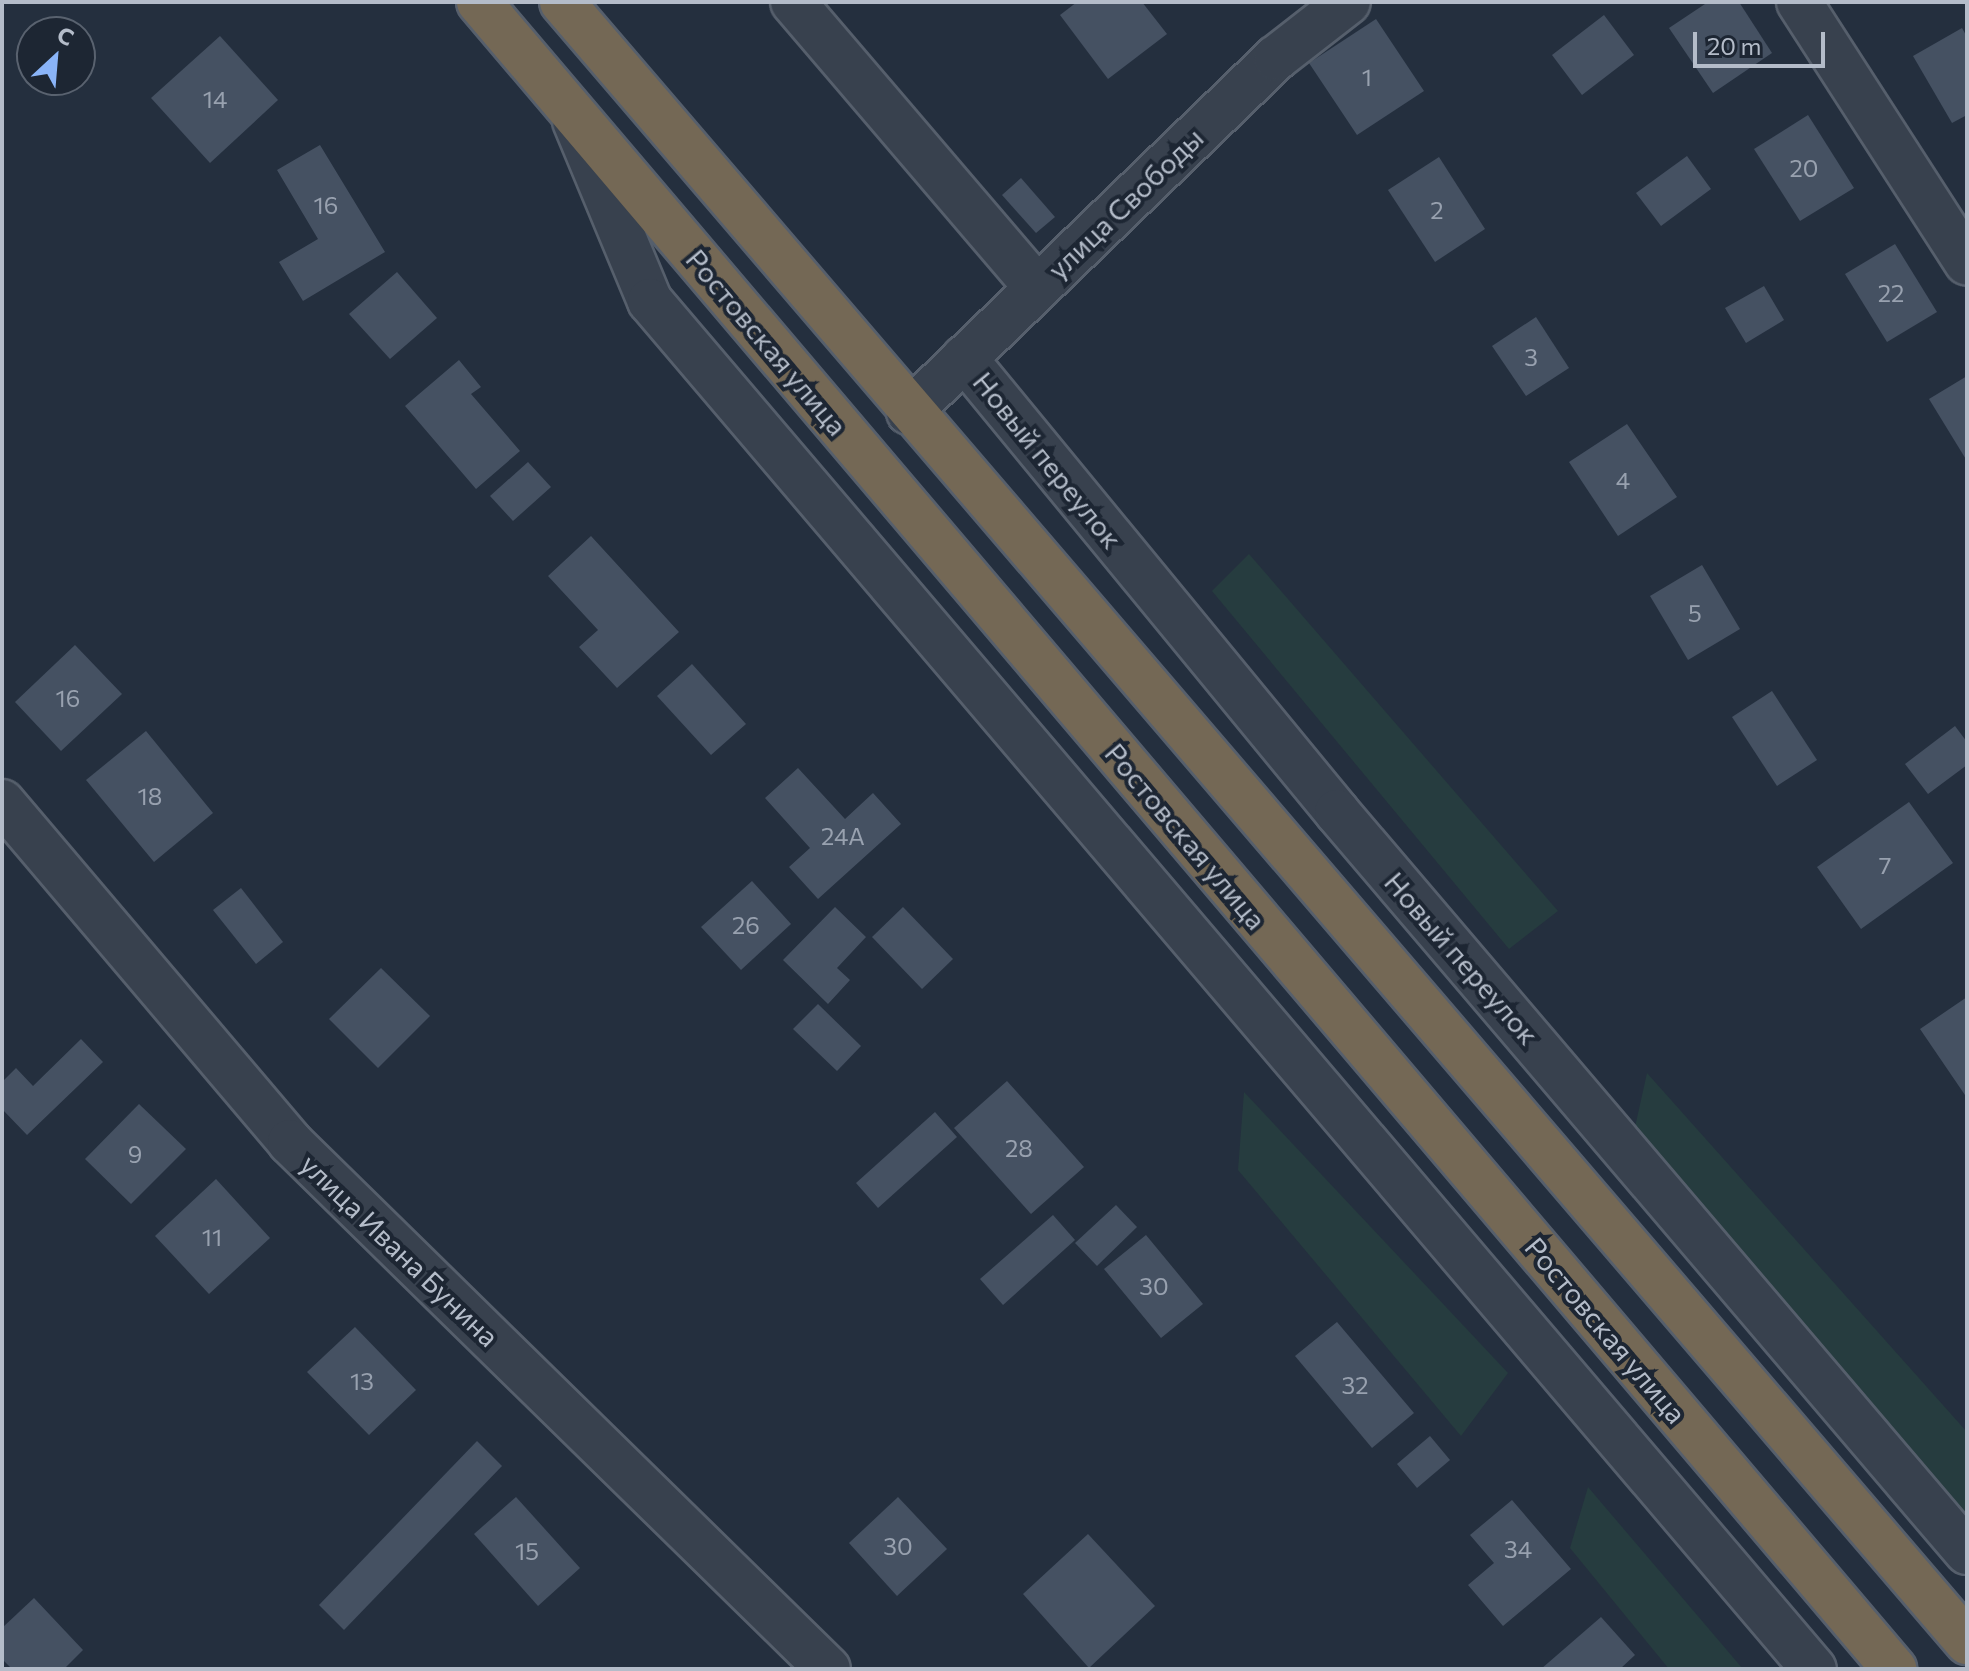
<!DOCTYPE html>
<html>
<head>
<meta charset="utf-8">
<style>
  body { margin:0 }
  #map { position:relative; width:1969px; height:1671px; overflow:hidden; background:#242f3e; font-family:Commissioner,sans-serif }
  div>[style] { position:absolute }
  .green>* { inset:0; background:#263c3f }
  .building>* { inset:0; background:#455162 }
  .roads { filter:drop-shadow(2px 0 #565f6c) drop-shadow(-2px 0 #565f6c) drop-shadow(0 2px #565f6c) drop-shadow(0 -2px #565f6c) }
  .street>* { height:44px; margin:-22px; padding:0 22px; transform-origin:22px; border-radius:22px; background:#38414e }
  .highway>* { height:44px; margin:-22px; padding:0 22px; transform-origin:22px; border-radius:22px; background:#746855 }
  span { translate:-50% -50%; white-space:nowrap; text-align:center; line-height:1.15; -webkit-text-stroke:8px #1d2633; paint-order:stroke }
  .number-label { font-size:24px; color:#98a1af }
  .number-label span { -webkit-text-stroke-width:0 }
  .street-label { font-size:28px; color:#b4bcc9 }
  .frame { position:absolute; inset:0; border:4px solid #b4bcc9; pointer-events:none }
  .north { position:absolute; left:16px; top:16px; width:80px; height:80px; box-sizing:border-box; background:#1d2633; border:2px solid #59626f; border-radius:50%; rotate:26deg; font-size:22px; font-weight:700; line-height:32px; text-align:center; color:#b4bcc9 }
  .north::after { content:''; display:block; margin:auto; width:28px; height:36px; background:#8ab4f8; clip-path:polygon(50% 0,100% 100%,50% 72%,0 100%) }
  .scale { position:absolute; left:1693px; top:32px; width:132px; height:36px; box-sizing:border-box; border:4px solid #b4bcc9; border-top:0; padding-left:10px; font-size:24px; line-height:28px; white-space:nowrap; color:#b4bcc9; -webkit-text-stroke:6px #1d2633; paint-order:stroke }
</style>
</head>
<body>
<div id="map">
  <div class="green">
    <div style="clip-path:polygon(1249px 554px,1558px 911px,1509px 949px,1212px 591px)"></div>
    <div style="clip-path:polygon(1647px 1073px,1967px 1432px,1967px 1530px,1633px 1136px)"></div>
    <div style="clip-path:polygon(1244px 1092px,1508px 1373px,1461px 1436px,1238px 1170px)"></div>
    <div style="clip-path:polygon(1588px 1487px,1743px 1669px,1669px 1669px,1570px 1548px)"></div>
  </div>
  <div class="building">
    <div style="clip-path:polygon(1077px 2px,1142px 2px,1167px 34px,1108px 79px,1060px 15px)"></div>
    <div style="clip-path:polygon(1708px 2px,1739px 2px,1772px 53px,1713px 93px,1669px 28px)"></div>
    <div style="clip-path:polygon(1604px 15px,1634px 55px,1582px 95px,1552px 55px)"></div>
    <div style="clip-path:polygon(1376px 19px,1424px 91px,1357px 135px,1309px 63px)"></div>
    <div style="clip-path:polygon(1962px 28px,1967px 37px,1967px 115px,1952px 123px,1913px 56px)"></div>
    <div style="clip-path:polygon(220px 36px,278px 100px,210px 163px,151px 98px)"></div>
    <div style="clip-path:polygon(1808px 115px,1854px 188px,1800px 221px,1754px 149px)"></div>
    <div style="clip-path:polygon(320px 145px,385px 252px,303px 301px,279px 262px,318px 239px,277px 170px)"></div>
    <div style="clip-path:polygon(1687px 156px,1711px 189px,1661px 226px,1636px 193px)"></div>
    <div style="clip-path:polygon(1439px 157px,1485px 229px,1435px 262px,1388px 190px)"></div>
    <div style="clip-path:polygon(1021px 178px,1055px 217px,1036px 233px,1002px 195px)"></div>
    <div style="clip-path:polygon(1895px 244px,1937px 312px,1887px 342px,1845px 274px)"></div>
    <div style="clip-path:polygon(397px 272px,437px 318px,390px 359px,349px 314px)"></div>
    <div style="clip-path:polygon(1764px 286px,1784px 320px,1746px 343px,1725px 308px)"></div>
    <div style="clip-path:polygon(1536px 317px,1569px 368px,1526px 396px,1492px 346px)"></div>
    <div style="clip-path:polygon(459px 360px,481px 387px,471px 394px,520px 451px,476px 489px,405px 406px)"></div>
    <div style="clip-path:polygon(1967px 376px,1967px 461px,1929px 399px)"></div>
    <div style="clip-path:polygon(1627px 424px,1677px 497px,1618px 536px,1569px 462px)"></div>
    <div style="clip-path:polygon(528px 462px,551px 487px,513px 521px,490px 496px)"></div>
    <div style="clip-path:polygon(591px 536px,679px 632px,617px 688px,579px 647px,598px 630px,548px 576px)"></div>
    <div style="clip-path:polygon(1702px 565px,1740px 629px,1688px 660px,1650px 596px)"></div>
    <div style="clip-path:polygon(75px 645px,122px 694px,61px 751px,15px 702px)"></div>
    <div style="clip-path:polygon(692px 664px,746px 724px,711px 755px,657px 696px)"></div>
    <div style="clip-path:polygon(1772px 691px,1817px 760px,1777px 786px,1732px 717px)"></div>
    <div style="clip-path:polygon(1955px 726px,1967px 742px,1967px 765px,1928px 794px,1905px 764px)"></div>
    <div style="clip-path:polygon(146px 731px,213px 813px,154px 862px,86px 780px)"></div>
    <div style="clip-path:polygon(798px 768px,845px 819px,873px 793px,901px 824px,818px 899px,789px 867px,810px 848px,765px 798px)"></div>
    <div style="clip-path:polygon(1909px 802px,1953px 863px,1861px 929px,1817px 867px)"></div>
    <div style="clip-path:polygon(752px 881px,791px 924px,741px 970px,701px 927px)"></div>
    <div style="clip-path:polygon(241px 888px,283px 942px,256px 964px,213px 910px)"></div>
    <div style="clip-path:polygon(835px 907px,866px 937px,837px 968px,850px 980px,828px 1004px,783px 960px)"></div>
    <div style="clip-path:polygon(903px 907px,953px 959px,922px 989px,872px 937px)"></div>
    <div style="clip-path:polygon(381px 968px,430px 1016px,378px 1068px,329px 1019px)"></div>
    <div style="clip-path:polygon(1967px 997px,1967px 1098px,1920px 1029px)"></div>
    <div style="clip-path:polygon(818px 1004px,861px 1046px,837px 1071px,793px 1029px)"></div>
    <div style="clip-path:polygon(81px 1039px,103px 1062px,27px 1135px,2px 1109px,2px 1082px,16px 1068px,33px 1086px)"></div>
    <div style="clip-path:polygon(1007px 1081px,1084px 1167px,1031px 1214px,954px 1128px)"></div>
    <div style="clip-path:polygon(139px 1104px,186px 1149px,131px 1204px,85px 1159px)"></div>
    <div style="clip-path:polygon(935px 1112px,957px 1137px,878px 1208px,856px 1183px)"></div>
    <div style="clip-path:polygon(216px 1179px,270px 1238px,209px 1294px,155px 1236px)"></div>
    <div style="clip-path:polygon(1116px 1205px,1137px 1227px,1097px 1266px,1075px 1243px)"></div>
    <div style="clip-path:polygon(1053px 1215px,1075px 1240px,1003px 1305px,980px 1279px)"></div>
    <div style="clip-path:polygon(1146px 1235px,1203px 1304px,1161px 1338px,1104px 1269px)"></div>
    <div style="clip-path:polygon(1337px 1322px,1414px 1413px,1372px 1448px,1295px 1356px)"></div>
    <div style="clip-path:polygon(355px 1327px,416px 1390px,369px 1435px,307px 1372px)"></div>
    <div style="clip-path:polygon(1430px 1436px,1450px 1460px,1417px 1488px,1397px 1464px)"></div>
    <div style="clip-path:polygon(477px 1441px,502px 1466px,344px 1630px,319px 1605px)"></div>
    <div style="clip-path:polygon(516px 1497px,580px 1568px,538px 1606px,474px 1534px)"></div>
    <div style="clip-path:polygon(898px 1497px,947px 1549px,897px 1596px,849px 1543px)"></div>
    <div style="clip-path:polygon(1512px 1500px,1571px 1569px,1503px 1626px,1468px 1585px,1494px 1563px,1470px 1535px)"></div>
    <div style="clip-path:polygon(1088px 1534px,1155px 1606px,1089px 1668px,1023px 1594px)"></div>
    <div style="clip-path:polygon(34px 1598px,83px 1650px,64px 1669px,12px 1669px,2px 1659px,2px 1628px)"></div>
    <div style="clip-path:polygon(1601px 1617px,1635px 1655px,1620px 1669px,1541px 1669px)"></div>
  </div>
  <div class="roads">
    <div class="street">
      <div style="left:793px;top:2px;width:376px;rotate:49.5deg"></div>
      <div style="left:1799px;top:2px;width:310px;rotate:57.2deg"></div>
      <div style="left:575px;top:121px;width:195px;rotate:67.4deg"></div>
      <div style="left:650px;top:301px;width:1796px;rotate:49.61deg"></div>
      <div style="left:964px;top:358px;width:588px;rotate:50.59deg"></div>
      <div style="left:1337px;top:812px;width:972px;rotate:49.59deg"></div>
      <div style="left:909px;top:412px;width:510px;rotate:-43.97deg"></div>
      <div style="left:1276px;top:58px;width:91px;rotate:-37.9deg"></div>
      <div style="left:2px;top:802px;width:446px;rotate:49.7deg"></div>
      <div style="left:290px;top:1142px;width:753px;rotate:44.41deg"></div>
    </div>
    <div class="highway">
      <div style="left:479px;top:2px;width:2187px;rotate:49.67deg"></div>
      <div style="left:562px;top:2px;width:2160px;rotate:49.41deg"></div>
    </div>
  </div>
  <div class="number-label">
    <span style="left:1367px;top:77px">1</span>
    <span style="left:215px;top:99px">14</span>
    <span style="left:1804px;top:168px">20</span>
    <span style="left:326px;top:205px">16</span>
    <span style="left:1437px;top:210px">2</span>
    <span style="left:1891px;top:293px">22</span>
    <span style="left:1531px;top:357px">3</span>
    <span style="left:1623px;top:480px">4</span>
    <span style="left:1695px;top:613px">5</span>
    <span style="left:68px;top:698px">16</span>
    <span style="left:150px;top:796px">18</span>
    <span style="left:843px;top:836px">24А</span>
    <span style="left:1885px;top:865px">7</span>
    <span style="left:746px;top:925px">26</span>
    <span style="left:1019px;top:1148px">28</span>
    <span style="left:135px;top:1154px">9</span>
    <span style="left:212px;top:1237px">11</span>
    <span style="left:1154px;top:1286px">30</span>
    <span style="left:362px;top:1381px">13</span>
    <span style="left:1355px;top:1385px">32</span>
    <span style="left:898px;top:1546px">30</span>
    <span style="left:1518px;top:1549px">34</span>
    <span style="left:527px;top:1551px">15</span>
  </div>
  <div class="street-label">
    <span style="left:1125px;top:203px;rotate:-44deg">улица Свободы</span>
    <span style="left:767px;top:342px;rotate:50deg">Ростовская улица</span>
    <span style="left:1048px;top:460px;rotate:51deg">Новый переулок</span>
    <span style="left:1186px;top:836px;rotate:50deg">Ростовская улица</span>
    <span style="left:1462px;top:958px;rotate:49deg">Новый переулок</span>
    <span style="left:400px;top:1250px;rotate:44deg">улица Ивана Бунина</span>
    <span style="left:1606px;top:1330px;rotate:50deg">Ростовская улица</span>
  </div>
  <div class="frame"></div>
  <div class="north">С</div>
  <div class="scale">20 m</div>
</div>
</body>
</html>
